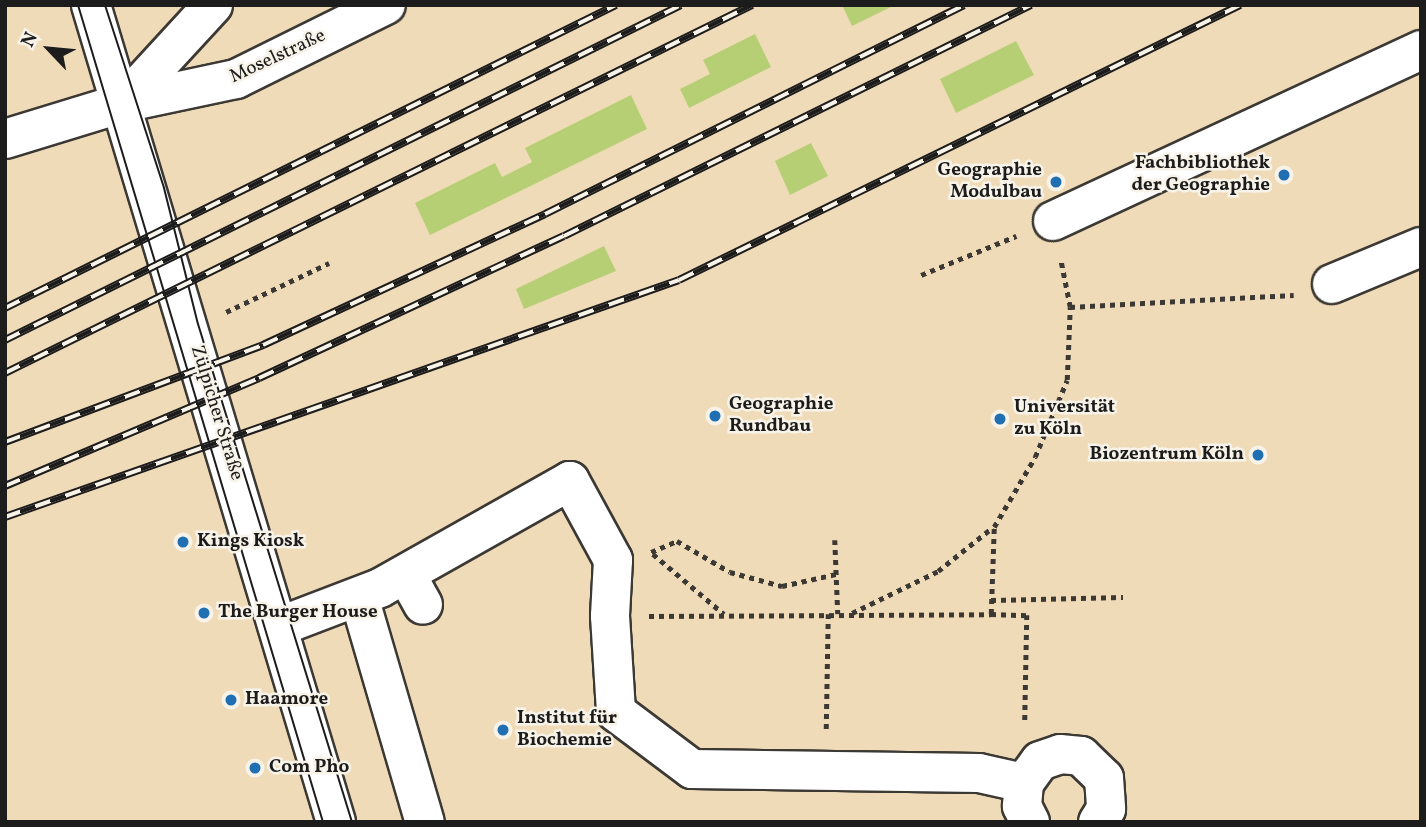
<!DOCTYPE html>
<html>
<head>
<meta charset="utf-8">
<style>
  body { margin:0 }
  #map { position:relative; width:1426px; height:827px; overflow:hidden; background:#f0dbb9; font-family:Vollkorn,serif }
  div>[style] { position:absolute }
  .green>* { inset:0; background:#b7cf74 }
  .path>* { height:4.5px; margin-top:-2.25px; transform-origin:0; background:repeating-linear-gradient(90deg,#3c3934 0 5px,transparent 0 10px) }
  .roads { filter:drop-shadow(2px 0 #3c3934) drop-shadow(-2px 0 #3c3934) drop-shadow(0 2px #3c3934) drop-shadow(0 -2px #3c3934) }
  .minor>* { height:38px; margin:-19px; padding:0 19px; transform-origin:19px; border-radius:19px; background:#fff }
  .tram>* { height:2px; margin:-1px; padding:0 1px; transform-origin:1px; border-radius:1px; background:#1c1c1c }
  .rail>* { height:8px; margin-top:-4px; transform-origin:0; background:repeating-linear-gradient(90deg,#f7f3e8 0 16px,#1c1c1c 0 32px); box-sizing:border-box; border-block:2px solid #1c1c1c }
  .dots>* { width:19px; height:19px; translate:-50% -50%; box-sizing:border-box; border:4px solid #f7f3e8; border-radius:50% }
  span { translate:-50% -50%; white-space:nowrap; text-align:center; line-height:1.15; -webkit-text-stroke:5px #f7f3e8; paint-order:stroke }
  .street-label { font-size:19px; color:#1c1c1c }
  .poi-label { font-size:19px; color:#1c1c1c; font-weight:700 }
  .right { translate:-100% -50%; text-align:right }
  .left { translate:0 -50%; text-align:left }
  .frame { position:absolute; inset:0; border:7px solid #1c1c1c; pointer-events:none }
  .north { position:absolute; left:14px; top:14px; width:70px; height:70px; -webkit-text-stroke:5px #f7f3e8; paint-order:stroke; rotate:296deg; font-size:19px; font-weight:700; line-height:28px; text-align:center; color:#1c1c1c }
  .north::after { content:''; display:block; margin:auto; width:24px; height:32px; background:#1c1c1c; clip-path:polygon(50% 0,100% 100%,50% 72%,0 100%) }
</style>
</head>
<body>
<div id="map">
  <div class="green">
    <div style="clip-path:polygon(842px 5px,895px 5px,852px 26px)"></div>
    <div style="clip-path:polygon(755px 34px,771px 67px,689px 108px,680px 89px,710px 74px,703px 60px)"></div>
    <div style="clip-path:polygon(1016px 41px,1034px 75px,956px 113px,940px 79px)"></div>
    <div style="clip-path:polygon(631px 95px,647px 129px,430px 235px,415px 203px,495px 163px,502px 177px,532px 162px,525px 148px)"></div>
    <div style="clip-path:polygon(811px 143px,828px 176px,790px 195px,775px 161px)"></div>
    <div style="clip-path:polygon(604px 246px,616px 271px,524px 309px,516px 289px)"></div>
  </div>
  <div class="path">
    <div style="left:921px;top:275px;width:103px;rotate:-22.3deg"></div>
    <div style="left:1070px;top:307px;width:224px;rotate:-3.1deg"></div>
    <div style="left:226px;top:312px;width:114px;rotate:-25.4deg"></div>
    <div style="left:835px;top:540px;width:74px;rotate:87.7deg"></div>
    <div style="left:651px;top:552px;width:28px;rotate:-23deg"></div>
    <div style="left:677px;top:541px;width:61px;rotate:30.3deg"></div>
    <div style="left:730px;top:572px;width:54px;rotate:15.1deg"></div>
    <div style="left:782px;top:586px;width:55px;rotate:-12.5deg"></div>
    <div style="left:653px;top:554px;width:93px;rotate:40.2deg"></div>
    <div style="left:991px;top:600px;width:132px;rotate:-1.3deg"></div>
    <div style="left:852px;top:613px;width:96px;rotate:-26deg"></div>
    <div style="left:938px;top:571px;width:70px;rotate:-38.7deg"></div>
    <div style="left:991px;top:614px;width:36px;rotate:2deg"></div>
    <div style="left:1027px;top:615px;width:107px;rotate:91.1deg"></div>
    <div style="left:649px;top:616px;width:342px;rotate:-0.3deg"></div>
    <div style="left:991px;top:614px;width:87px;rotate:-88deg"></div>
    <div style="left:994px;top:527px;width:81px;rotate:-59.6deg"></div>
    <div style="left:1035px;top:457px;width:83px;rotate:-67.4deg"></div>
    <div style="left:1067px;top:380px;width:73px;rotate:-87.6deg"></div>
    <div style="left:1070px;top:307px;width:46px;rotate:-101.3deg"></div>
    <div style="left:826px;top:729px;width:115px;rotate:-89deg"></div>
  </div>
  <div class="roads">
    <div class="minor">
      <div style="left:91px;top:5px;width:853px;rotate:73.31deg"></div>
      <div style="left:123px;top:103px;width:133px;rotate:-47.4deg"></div>
      <div style="left:5px;top:139px;width:123px;rotate:-17deg"></div>
      <div style="left:123px;top:103px;width:116px;rotate:-12deg"></div>
      <div style="left:236px;top:79px;width:167px;rotate:-26.3deg"></div>
      <div style="left:1053px;top:221px;width:406px;rotate:-24.9deg"></div>
      <div style="left:1332px;top:284px;width:96px;rotate:-22.6deg"></div>
      <div style="left:406px;top:574px;width:35px;rotate:61deg"></div>
      <div style="left:359px;top:597px;width:234px;rotate:73.7deg"></div>
      <div style="left:278px;top:627px;width:109px;rotate:-20.9deg"></div>
      <div style="left:380px;top:588px;width:218px;rotate:-29.4deg"></div>
      <div style="left:570px;top:481px;width:90px;rotate:61.4deg"></div>
      <div style="left:613px;top:560px;width:56px;rotate:93.1deg"></div>
      <div style="left:610px;top:616px;width:96px;rotate:86.4deg"></div>
      <div style="left:616px;top:712px;width:95px;rotate:36.9deg"></div>
      <div style="left:692px;top:769px;width:287px;rotate:0.8deg"></div>
      <div style="left:979px;top:773px;width:46px;rotate:12.5deg"></div>
      <div style="left:1030px;top:822px;width:18px;rotate:-117deg"></div>
      <div style="left:1022px;top:806px;width:23px;rotate:-85deg"></div>
      <div style="left:1024px;top:783px;width:27px;rotate:-54deg"></div>
      <div style="left:1040px;top:761px;width:21px;rotate:-19deg"></div>
      <div style="left:1060px;top:754px;width:21px;rotate:5deg"></div>
      <div style="left:1081px;top:756px;width:32px;rotate:44deg"></div>
      <div style="left:1104px;top:778px;width:31px;rotate:86deg"></div>
      <div style="left:1106px;top:809px;width:15px;rotate:122deg"></div>
    </div>
  </div>
  <div class="tram">
    <div style="left:78px;top:5px;width:853px;rotate:73.31deg"></div>
    <div style="left:105px;top:5px;width:192px;rotate:72.1deg"></div>
    <div style="left:164px;top:188px;width:140px;rotate:76deg"></div>
    <div style="left:198px;top:324px;width:521px;rotate:72.82deg"></div>
  </div>
  <div class="rail">
    <div style="left:5px;top:308px;width:682px;rotate:-26.38deg"></div>
    <div style="left:5px;top:340px;width:754px;rotate:-26.36deg"></div>
    <div style="left:5px;top:373px;width:833px;rotate:-26.23deg"></div>
    <div style="left:5px;top:442px;width:276px;rotate:-20.6deg"></div>
    <div style="left:263px;top:345px;width:311px;rotate:-24.9deg"></div>
    <div style="left:545px;top:214px;width:468px;rotate:-26.5deg"></div>
    <div style="left:5px;top:486px;width:276px;rotate:-23deg"></div>
    <div style="left:259px;top:378px;width:336px;rotate:-25deg"></div>
    <div style="left:564px;top:236px;width:521px;rotate:-26.32deg"></div>
    <div style="left:5px;top:517px;width:714px;rotate:-19.37deg"></div>
    <div style="left:679px;top:280px;width:625px;rotate:-26.11deg"></div>
  </div>
  <div class="dots">
    <div style="left:1284px;top:175px;background:#1f6fb2"></div>
    <div style="left:1056px;top:182px;background:#1f6fb2"></div>
    <div style="left:715px;top:416px;background:#1f6fb2"></div>
    <div style="left:1000px;top:419px;background:#1f6fb2"></div>
    <div style="left:1258px;top:455px;background:#1f6fb2"></div>
    <div style="left:183px;top:542px;background:#1f6fb2"></div>
    <div style="left:204px;top:613px;background:#1f6fb2"></div>
    <div style="left:231px;top:700px;background:#1f6fb2"></div>
    <div style="left:503px;top:730px;background:#1f6fb2"></div>
    <div style="left:255px;top:768px;background:#1f6fb2"></div>
  </div>
  <div class="street-label">
    <span style="left:278px;top:57px;rotate:-25deg">Moselstraße</span>
    <span style="left:216px;top:413px;rotate:73deg">Zülpicher Straße</span>
  </div>
  <div class="poi-label">
    <span class="right" style="left:1270px;top:175px">Fachbibliothek<br>der Geographie</span>
    <span class="right" style="left:1042px;top:182px">Geographie<br>Modulbau</span>
    <span class="left" style="left:729px;top:416px">Geographie<br>Rundbau</span>
    <span class="left" style="left:1014px;top:419px">Universität<br>zu Köln</span>
    <span class="right" style="left:1244px;top:455px">Biozentrum Köln</span>
    <span class="left" style="left:197px;top:542px">Kings Kiosk</span>
    <span class="left" style="left:218px;top:613px">The Burger House</span>
    <span class="left" style="left:245px;top:700px">Haamore</span>
    <span class="left" style="left:517px;top:730px">Institut für<br>Biochemie</span>
    <span class="left" style="left:269px;top:768px">Com Pho</span>
  </div>
  <div class="frame"></div>
  <div class="north">N</div>
</div>
</body>
</html>
